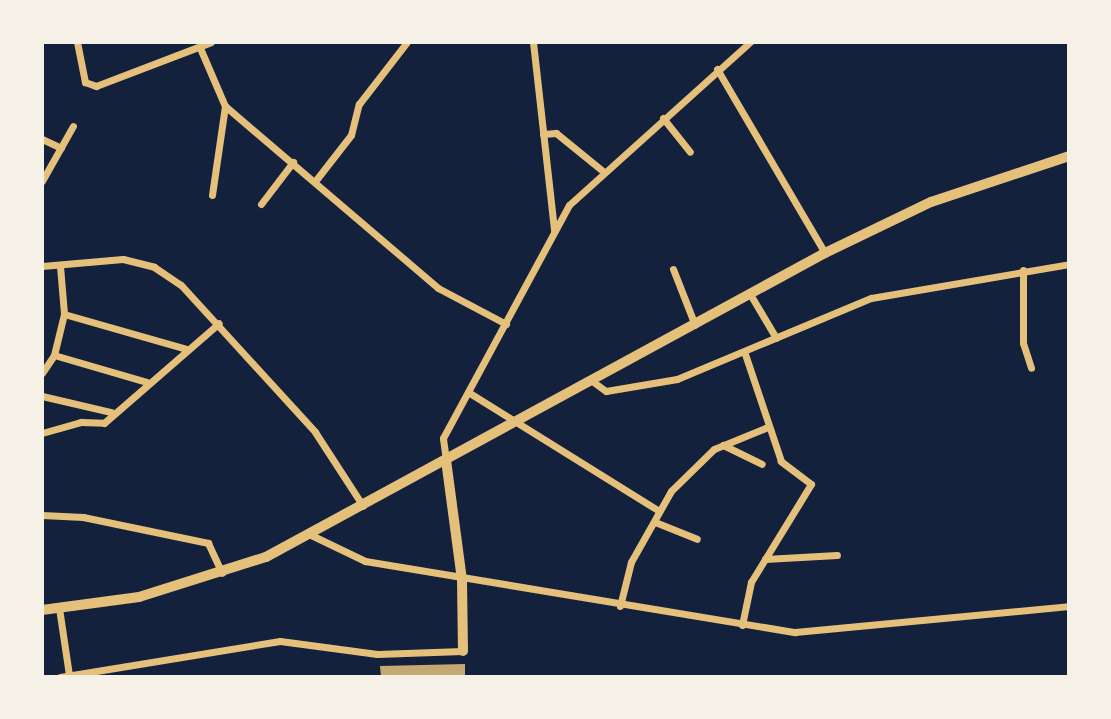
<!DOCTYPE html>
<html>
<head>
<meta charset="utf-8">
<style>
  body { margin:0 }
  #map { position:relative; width:1111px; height:719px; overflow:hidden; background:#14213d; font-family:"IBM Plex Serif",serif }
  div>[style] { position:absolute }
  .building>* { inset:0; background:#c6a872 }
  .minor>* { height:7px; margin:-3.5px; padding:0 3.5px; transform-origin:3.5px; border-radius:3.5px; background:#e5c07b }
  .secondary>* { height:10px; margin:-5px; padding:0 5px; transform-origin:5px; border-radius:5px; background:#e5c07b }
  .primary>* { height:10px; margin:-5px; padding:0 5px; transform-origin:5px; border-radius:5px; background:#e5c07b }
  span { translate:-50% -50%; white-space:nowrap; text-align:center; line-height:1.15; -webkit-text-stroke:7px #f6f1e7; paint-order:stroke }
  .frame { position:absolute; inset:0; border:44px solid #f6f1e7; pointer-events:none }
</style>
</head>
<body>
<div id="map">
  <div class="building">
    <div style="clip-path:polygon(465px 664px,465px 677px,381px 677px,380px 666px)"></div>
  </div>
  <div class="minor">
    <div style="left:77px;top:42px;width:41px;rotate:78.7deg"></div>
    <div style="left:85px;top:82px;width:12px;rotate:20deg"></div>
    <div style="left:96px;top:86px;width:123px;rotate:-20.9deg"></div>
    <div style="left:533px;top:42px;width:189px;rotate:83.6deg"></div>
    <div style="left:200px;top:48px;width:63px;rotate:66.7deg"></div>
    <div style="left:225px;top:106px;width:280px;rotate:40.5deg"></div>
    <div style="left:438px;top:288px;width:77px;rotate:27.9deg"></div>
    <div style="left:717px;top:69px;width:213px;rotate:59.6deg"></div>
    <div style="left:663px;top:118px;width:43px;rotate:51.5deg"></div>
    <div style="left:543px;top:134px;width:13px;rotate:-4deg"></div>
    <div style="left:556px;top:133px;width:62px;rotate:39.1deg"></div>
    <div style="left:42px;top:139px;width:21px;rotate:25deg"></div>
    <div style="left:316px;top:180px;width:57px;rotate:-52.1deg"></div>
    <div style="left:351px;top:135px;width:32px;rotate:-76deg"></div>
    <div style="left:359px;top:104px;width:78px;rotate:-52.3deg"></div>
    <div style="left:42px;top:181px;width:63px;rotate:-60.6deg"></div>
    <div style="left:212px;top:195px;width:90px;rotate:-81.7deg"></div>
    <div style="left:261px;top:204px;width:53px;rotate:-52.7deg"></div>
    <div style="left:42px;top:266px;width:81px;rotate:-4.9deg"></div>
    <div style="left:123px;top:259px;width:32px;rotate:14deg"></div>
    <div style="left:154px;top:267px;width:32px;rotate:34deg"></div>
    <div style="left:181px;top:285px;width:199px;rotate:47.6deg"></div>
    <div style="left:315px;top:432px;width:88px;rotate:57deg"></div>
    <div style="left:60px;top:266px;width:48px;rotate:85.2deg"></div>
    <div style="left:64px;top:314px;width:128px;rotate:15.9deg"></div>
    <div style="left:673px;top:269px;width:60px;rotate:68.6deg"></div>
    <div style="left:1023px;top:270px;width:73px;rotate:90deg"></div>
    <div style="left:1023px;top:343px;width:26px;rotate:72deg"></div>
    <div style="left:750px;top:294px;width:51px;rotate:59.4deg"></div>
    <div style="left:64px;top:314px;width:42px;rotate:103.7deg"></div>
    <div style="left:54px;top:355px;width:97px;rotate:16.2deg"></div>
    <div style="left:42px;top:373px;width:22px;rotate:-56deg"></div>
    <div style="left:592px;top:381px;width:17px;rotate:36deg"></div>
    <div style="left:606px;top:391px;width:72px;rotate:-9.6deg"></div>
    <div style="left:677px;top:379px;width:210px;rotate:-22.7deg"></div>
    <div style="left:871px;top:298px;width:201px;rotate:-9.7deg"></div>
    <div style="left:468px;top:392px;width:225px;rotate:31.9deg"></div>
    <div style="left:42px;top:396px;width:71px;rotate:13.1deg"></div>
    <div style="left:42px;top:433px;width:41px;rotate:-15.8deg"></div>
    <div style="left:81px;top:422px;width:23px;rotate:2deg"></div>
    <div style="left:104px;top:423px;width:152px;rotate:-41deg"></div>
    <div style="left:723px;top:445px;width:43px;rotate:26deg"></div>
    <div style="left:446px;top:460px;width:22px;rotate:-98deg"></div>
    <div style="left:443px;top:438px;width:265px;rotate:-61.6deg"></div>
    <div style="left:569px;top:205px;width:244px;rotate:-42deg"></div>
    <div style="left:42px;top:515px;width:41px;rotate:2.8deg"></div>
    <div style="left:83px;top:517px;width:128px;rotate:11.7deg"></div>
    <div style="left:208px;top:543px;width:33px;rotate:65deg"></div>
    <div style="left:655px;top:522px;width:45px;rotate:22deg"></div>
    <div style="left:311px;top:535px;width:60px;rotate:25.7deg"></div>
    <div style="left:365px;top:561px;width:436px;rotate:9.4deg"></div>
    <div style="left:795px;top:632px;width:275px;rotate:-5.4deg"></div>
    <div style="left:765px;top:559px;width:72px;rotate:-3.2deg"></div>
    <div style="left:620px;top:606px;width:45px;rotate:-76deg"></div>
    <div style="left:631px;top:562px;width:81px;rotate:-60.6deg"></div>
    <div style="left:671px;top:491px;width:60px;rotate:-44.3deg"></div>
    <div style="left:714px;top:449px;width:58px;rotate:-22.2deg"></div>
    <div style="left:59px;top:608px;width:68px;rotate:81.5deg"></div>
    <div style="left:742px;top:625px;width:44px;rotate:-78.2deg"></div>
    <div style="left:751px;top:582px;width:115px;rotate:-58.5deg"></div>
    <div style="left:811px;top:484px;width:38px;rotate:-143deg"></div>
    <div style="left:781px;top:461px;width:113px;rotate:-108.6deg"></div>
    <div style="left:60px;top:677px;width:223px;rotate:-9.3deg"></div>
    <div style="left:280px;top:641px;width:98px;rotate:7.6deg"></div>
    <div style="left:377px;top:654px;width:86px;rotate:-2deg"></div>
  </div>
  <div class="secondary">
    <div style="left:446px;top:460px;width:121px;rotate:82.4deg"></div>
    <div style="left:462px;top:580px;width:71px;rotate:89.2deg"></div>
  </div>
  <div class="primary">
    <div style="left:42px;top:610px;width:98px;rotate:-7.6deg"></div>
    <div style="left:139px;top:597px;width:133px;rotate:-17.5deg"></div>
    <div style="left:266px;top:557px;width:636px;rotate:-28.54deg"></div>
    <div style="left:825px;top:253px;width:118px;rotate:-25.7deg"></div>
    <div style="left:931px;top:202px;width:145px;rotate:-18.4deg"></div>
  </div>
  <div class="frame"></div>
</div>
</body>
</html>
